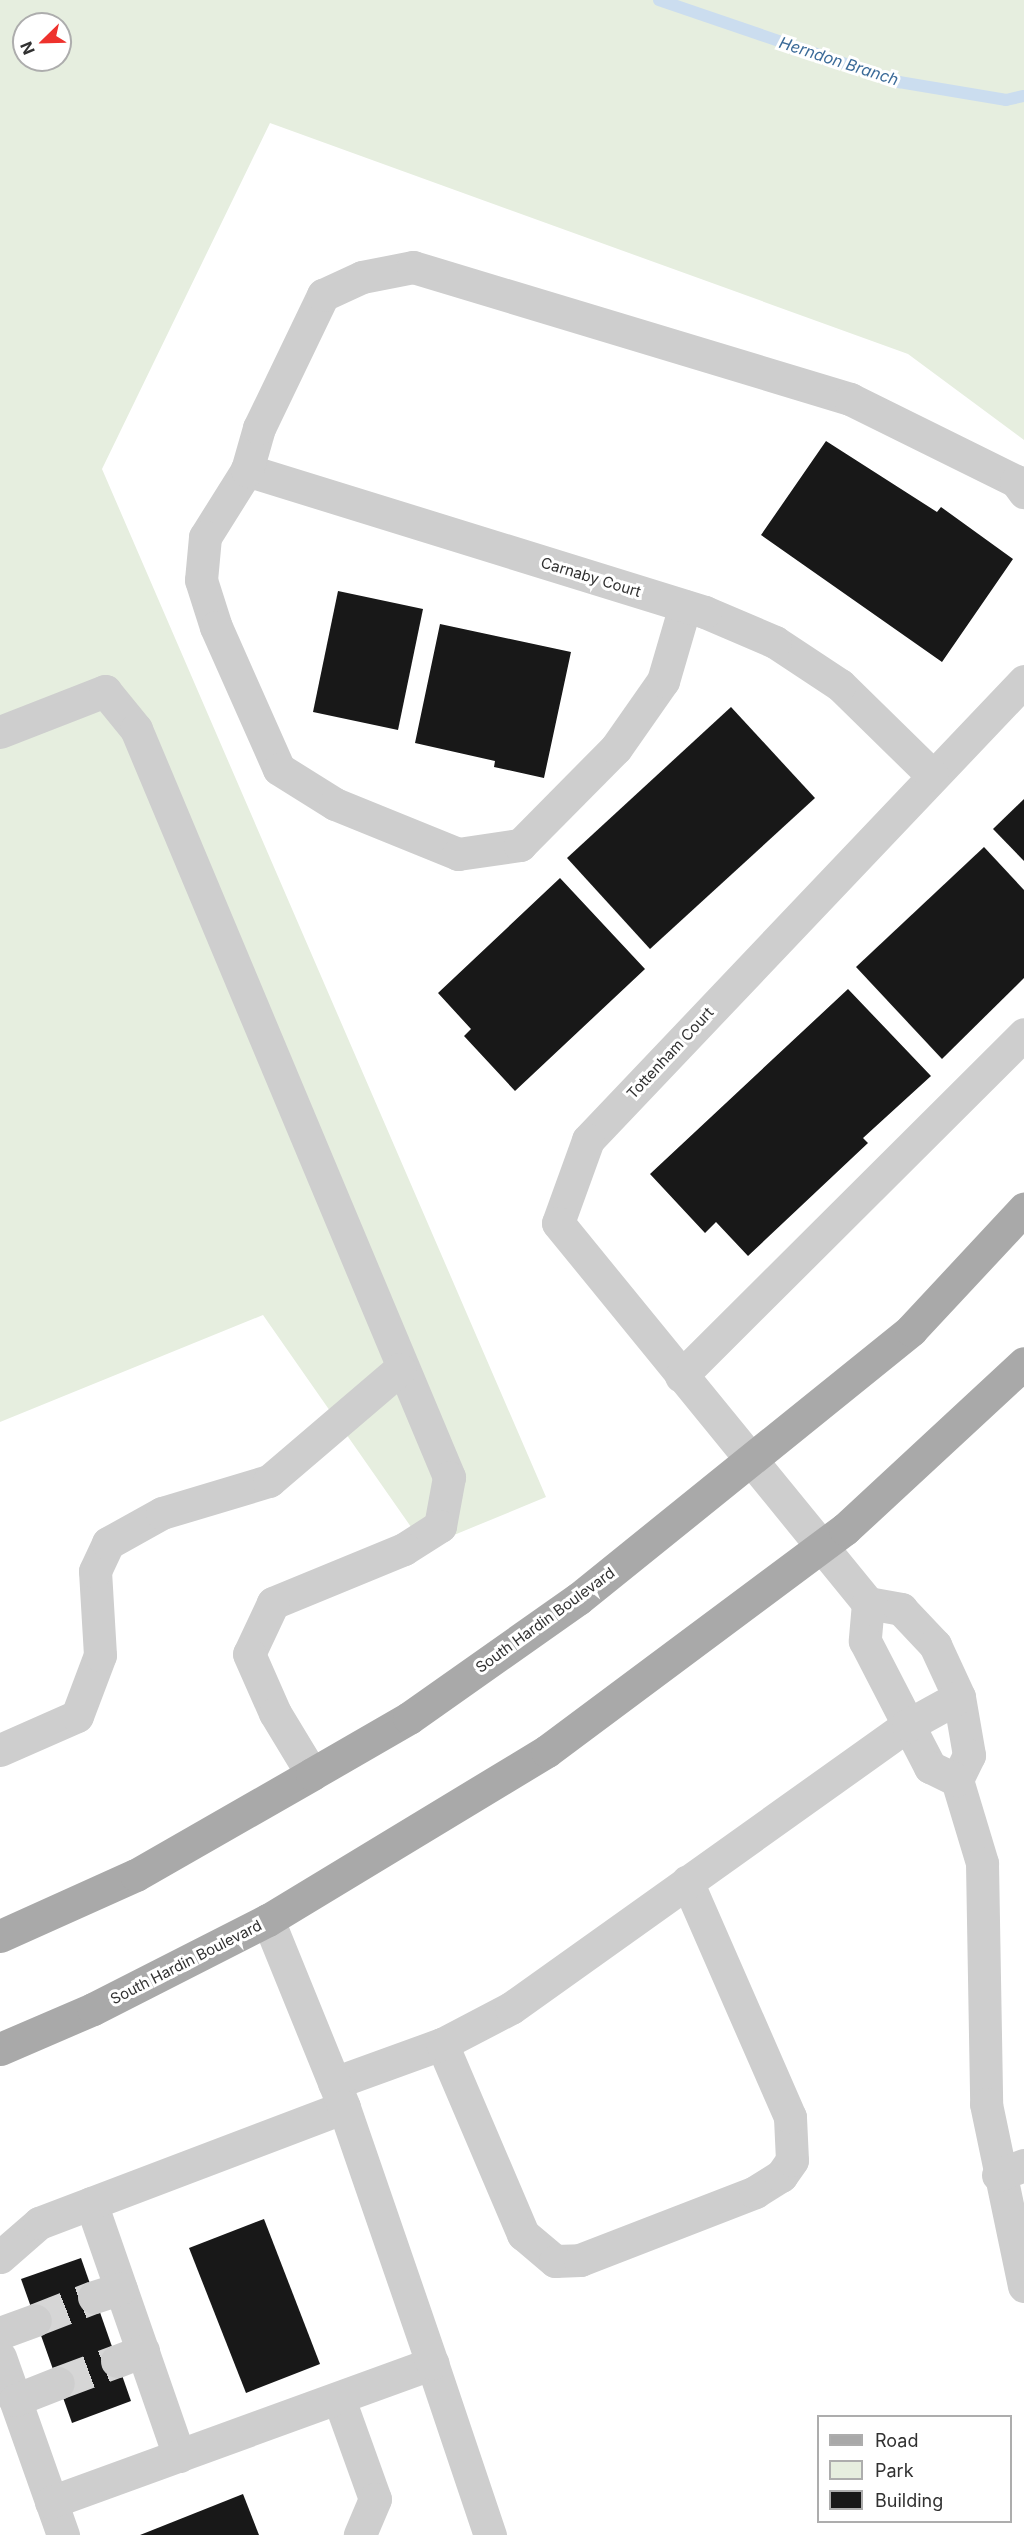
<!DOCTYPE html>
<html>
<head>
<meta charset="utf-8">
<style>
  body { margin:0 }
  #map { position:relative; width:1024px; height:2535px; overflow:hidden; background:#fff; font-family:Inter,sans-serif }
  div>[style] { position:absolute }
  .green>* { inset:0; background:#e6eedf }
  .stream>* { height:12px; margin:-6px; padding:0 6px; transform-origin:6px; border-radius:6px; background:#cbddef }
  .building>* { inset:0; background:#181818 }
  .minor-tunnel>* { height:33px; margin-top:-16.5px; transform-origin:0; background:repeating-linear-gradient(90deg,#d6d6d6 0 33px,transparent 0 49px) }
  .minor>* { height:33px; margin:-16.5px; padding:0 16.5px; transform-origin:16.5px; border-radius:16.5px; background:#cecece }
  .major>* { height:33px; margin:-16.5px; padding:0 16.5px; transform-origin:16.5px; border-radius:16.5px; background:#a9a9a9 }
  span { translate:-50% -50%; white-space:nowrap; text-align:center; line-height:1.15; -webkit-text-stroke:6px #fff; paint-order:stroke }
  .street-label { font-size:15px; color:#313131 }
  .water-label { font-size:16px; color:#3a6a98; font-style:italic }
  .legend { position:absolute; left:817px; top:2415px; width:195px; height:108px; box-sizing:border-box; background:#fff; border:2px solid #adadad; margin:0; padding:8px 10px; list-style:none; font-size:18px; color:#313131 }
  .legend li { display:flex; align-items:center; gap:12px; height:30px }
  .legend b { width:30px; border:2px solid #adadad }
  .north { position:absolute; left:12px; top:12px; width:60px; height:60px; box-sizing:border-box; background:#fff; border:2px solid #adadad; border-radius:50%; rotate:247deg; font-size:16px; font-weight:700; line-height:24px; text-align:center; color:#313131 }
  .north::after { content:''; display:block; margin:auto; width:21px; height:27px; background:#ee322d; clip-path:polygon(50% 0,100% 100%,50% 72%,0 100%) }
</style>
</head>
<body>
<div id="map">
  <div class="green">
    <div style="clip-path:polygon(evenodd,0 0,1024px 0,1024px 440px,908px 354px,270px 123px,102px 469px,546px 1497px,425px 1547px,263px 1315px,0 1422px,0 0,24px 24px,60px 24px,60px 60px,24px 60px,24px 24px)"></div>
  </div>
  <div class="stream">
    <div style="left:659px;top:0;width:254px;rotate:18.9deg"></div>
    <div style="left:899px;top:82px;width:109px;rotate:9.5deg"></div>
    <div style="left:1006px;top:100px;width:18px;rotate:-13deg"></div>
  </div>
  <div class="building">
    <div style="clip-path:polygon(826px 441px,937px 512px,941px 507px,1013px 559px,942px 662px,761px 535px)"></div>
    <div style="clip-path:polygon(338px 591px,423px 609px,398px 730px,313px 712px)"></div>
    <div style="clip-path:polygon(440px 624px,571px 652px,544px 778px,494px 767px,495px 761px,415px 743px)"></div>
    <div style="clip-path:polygon(731px 707px,815px 798px,650px 949px,567px 858px)"></div>
    <div style="clip-path:polygon(1024px 799px,1024px 861px,993px 829px)"></div>
    <div style="clip-path:polygon(984px 847px,1024px 890px,1024px 978px,942px 1059px,856px 967px)"></div>
    <div style="clip-path:polygon(560px 878px,645px 969px,515px 1091px,464px 1036px,471px 1029px,438px 993px)"></div>
    <div style="clip-path:polygon(848px 989px,931px 1076px,863px 1138px,868px 1143px,748px 1256px,716px 1222px,705px 1233px,650px 1174px)"></div>
    <div style="clip-path:polygon(264px 2219px,320px 2364px,246px 2393px,189px 2248px)"></div>
    <div style="clip-path:polygon(81px 2258px,131px 2401px,72px 2423px,21px 2279px)"></div>
    <div style="clip-path:polygon(243px 2494px,259px 2535px,140px 2535px)"></div>
  </div>
  <div class="minor-tunnel">
    <div style="left:35px;top:2320px;width:63px;rotate:-21.3deg"></div>
    <div style="left:58px;top:2383px;width:63px;rotate:-20.4deg"></div>
  </div>
  <div class="minor">
    <div style="left:247px;top:470px;width:79px;rotate:122.1deg"></div>
    <div style="left:205px;top:537px;width:43px;rotate:95.3deg"></div>
    <div style="left:201px;top:580px;width:49px;rotate:72.3deg"></div>
    <div style="left:216px;top:627px;width:155px;rotate:66.1deg"></div>
    <div style="left:279px;top:769px;width:66px;rotate:32deg"></div>
    <div style="left:335px;top:804px;width:133px;rotate:22.1deg"></div>
    <div style="left:458px;top:854px;width:63px;rotate:-8.3deg"></div>
    <div style="left:520px;top:845px;width:136px;rotate:-45.3deg"></div>
    <div style="left:616px;top:748px;width:82px;rotate:-55deg"></div>
    <div style="left:663px;top:681px;width:78px;rotate:-73.7deg"></div>
    <div style="left:1024px;top:681px;width:633px;rotate:133.53deg"></div>
    <div style="left:588px;top:1140px;width:88px;rotate:109.9deg"></div>
    <div style="left:558px;top:1223px;width:490px;rotate:50.8deg"></div>
    <div style="left:868px;top:1603px;width:34px;rotate:10deg"></div>
    <div style="left:901px;top:1609px;width:50px;rotate:46.6deg"></div>
    <div style="left:935px;top:1645px;width:57px;rotate:65.2deg"></div>
    <div style="left:959px;top:1697px;width:59px;rotate:80.2deg"></div>
    <div style="left:969px;top:1755px;width:28px;rotate:116deg"></div>
    <div style="left:957px;top:1780px;width:87px;rotate:73.2deg"></div>
    <div style="left:982px;top:1863px;width:241px;rotate:89deg"></div>
    <div style="left:986px;top:2104px;width:186px;rotate:78.2deg"></div>
    <div style="left:0;top:732px;width:113px;rotate:-21.3deg"></div>
    <div style="left:105px;top:691px;width:49px;rotate:50.8deg"></div>
    <div style="left:136px;top:729px;width:811px;rotate:67.29deg"></div>
    <div style="left:449px;top:1477px;width:50px;rotate:100.4deg"></div>
    <div style="left:440px;top:1526px;width:43px;rotate:147.4deg"></div>
    <div style="left:404px;top:1549px;width:142px;rotate:157.6deg"></div>
    <div style="left:273px;top:1603px;width:56px;rotate:115.2deg"></div>
    <div style="left:249px;top:1654px;width:64px;rotate:66.2deg"></div>
    <div style="left:275px;top:1713px;width:71px;rotate:58.8deg"></div>
    <div style="left:932px;top:775px;width:129px;rotate:-135.6deg"></div>
    <div style="left:840px;top:685px;width:78px;rotate:-146.5deg"></div>
    <div style="left:775px;top:642px;width:76px;rotate:-156.8deg"></div>
    <div style="left:705px;top:612px;width:480px;rotate:-162.8deg"></div>
    <div style="left:247px;top:470px;width:44px;rotate:-74.1deg"></div>
    <div style="left:259px;top:428px;width:148px;rotate:-64.3deg"></div>
    <div style="left:323px;top:295px;width:43px;rotate:-24.8deg"></div>
    <div style="left:362px;top:277px;width:52px;rotate:-11.1deg"></div>
    <div style="left:413px;top:267px;width:457px;rotate:16.8deg"></div>
    <div style="left:850px;top:399px;width:185px;rotate:26.3deg"></div>
    <div style="left:1016px;top:481px;width:14px;rotate:54deg"></div>
    <div style="left:681px;top:1376px;width:484px;rotate:-44.9deg"></div>
    <div style="left:868px;top:1603px;width:38px;rotate:95deg"></div>
    <div style="left:865px;top:1641px;width:142px;rotate:62.7deg"></div>
    <div style="left:930px;top:1767px;width:30px;rotate:26deg"></div>
    <div style="left:0;top:1750px;width:84px;rotate:-23.8deg"></div>
    <div style="left:77px;top:1716px;width:65px;rotate:-69.3deg"></div>
    <div style="left:100px;top:1655px;width:84px;rotate:-93.4deg"></div>
    <div style="left:95px;top:1571px;width:31px;rotate:-65deg"></div>
    <div style="left:108px;top:1543px;width:62px;rotate:-29.1deg"></div>
    <div style="left:162px;top:1513px;width:112px;rotate:-16.7deg"></div>
    <div style="left:269px;top:1481px;width:172px;rotate:-40.5deg"></div>
    <div style="left:442px;top:2044px;width:207px;rotate:66.9deg"></div>
    <div style="left:523px;top:2234px;width:42px;rotate:40.2deg"></div>
    <div style="left:555px;top:2261px;width:25px;rotate:-2deg"></div>
    <div style="left:580px;top:2260px;width:188px;rotate:-21.2deg"></div>
    <div style="left:755px;top:2192px;width:31px;rotate:-32deg"></div>
    <div style="left:781px;top:2176px;width:19px;rotate:-55deg"></div>
    <div style="left:792px;top:2160px;width:43px;rotate:-92.7deg"></div>
    <div style="left:790px;top:2117px;width:257px;rotate:-113.6deg"></div>
    <div style="left:334px;top:2083px;width:115px;rotate:-19.9deg"></div>
    <div style="left:442px;top:2044px;width:78px;rotate:-27.6deg"></div>
    <div style="left:511px;top:2008px;width:488px;rotate:-35.5deg"></div>
    <div style="left:908px;top:1725px;width:58px;rotate:-28.8deg"></div>
    <div style="left:998px;top:2175px;width:28px;rotate:-21deg"></div>
    <div style="left:91px;top:2203px;width:268px;rotate:70.8deg"></div>
    <div style="left:0;top:2257px;width:52px;rotate:-41.1deg"></div>
    <div style="left:39px;top:2223px;width:326px;rotate:-20.8deg"></div>
    <div style="left:344px;top:2107px;width:202px;rotate:-112.1deg"></div>
    <div style="left:94px;top:2297px;width:28px;rotate:-18deg"></div>
    <div style="left:0;top:2333px;width:37px;rotate:-20deg"></div>
    <div style="left:0;top:2357px;width:189px;rotate:70.5deg"></div>
    <div style="left:117px;top:2361px;width:28px;rotate:-21deg"></div>
    <div style="left:432px;top:2363px;width:182px;rotate:71.4deg"></div>
    <div style="left:339px;top:2399px;width:106px;rotate:70.2deg"></div>
    <div style="left:375px;top:2499px;width:39px;rotate:113deg"></div>
    <div style="left:15px;top:2400px;width:46px;rotate:-21.6deg"></div>
    <div style="left:51px;top:2502px;width:406px;rotate:-20deg"></div>
    <div style="left:432px;top:2363px;width:271px;rotate:-109deg"></div>
  </div>
  <div class="major">
    <div style="left:0;top:1936px;width:149px;rotate:-24.2deg"></div>
    <div style="left:136px;top:1875px;width:203px;rotate:-29.8deg"></div>
    <div style="left:312px;top:1774px;width:112px;rotate:-30deg"></div>
    <div style="left:409px;top:1718px;width:207px;rotate:-35.2deg"></div>
    <div style="left:578px;top:1599px;width:428px;rotate:-38.9deg"></div>
    <div style="left:911px;top:1330px;width:166px;rotate:-47deg"></div>
    <div style="left:0;top:2049px;width:101px;rotate:-23.3deg"></div>
    <div style="left:93px;top:2009px;width:196px;rotate:-27deg"></div>
    <div style="left:268px;top:1920px;width:326px;rotate:-31.2deg"></div>
    <div style="left:547px;top:1751px;width:372px;rotate:-36.7deg"></div>
    <div style="left:845px;top:1529px;width:244px;rotate:-42.8deg"></div>
  </div>
  <div class="street-label">
    <span style="left:591px;top:577px;rotate:17deg">Carnaby Court</span>
    <span style="left:670px;top:1053px;rotate:-47deg">Tottenham Court</span>
    <span style="left:545px;top:1620px;rotate:-36deg">South Hardin Boulevard</span>
    <span style="left:186px;top:1962px;rotate:-27deg">South Hardin Boulevard</span>
  </div>
  <div class="water-label">
    <span style="left:839px;top:61px;rotate:18deg">Herndon Branch</span>
  </div>
  <ul class="legend">
  <li><b style="height:8px;background:#a9a9a9"></b>Road</li>
  <li><b style="height:16px;background:#e6eedf"></b>Park</li>
  <li><b style="height:16px;background:#181818"></b>Building</li>
  </ul>
  <div class="north">N</div>
</div>
</body>
</html>
